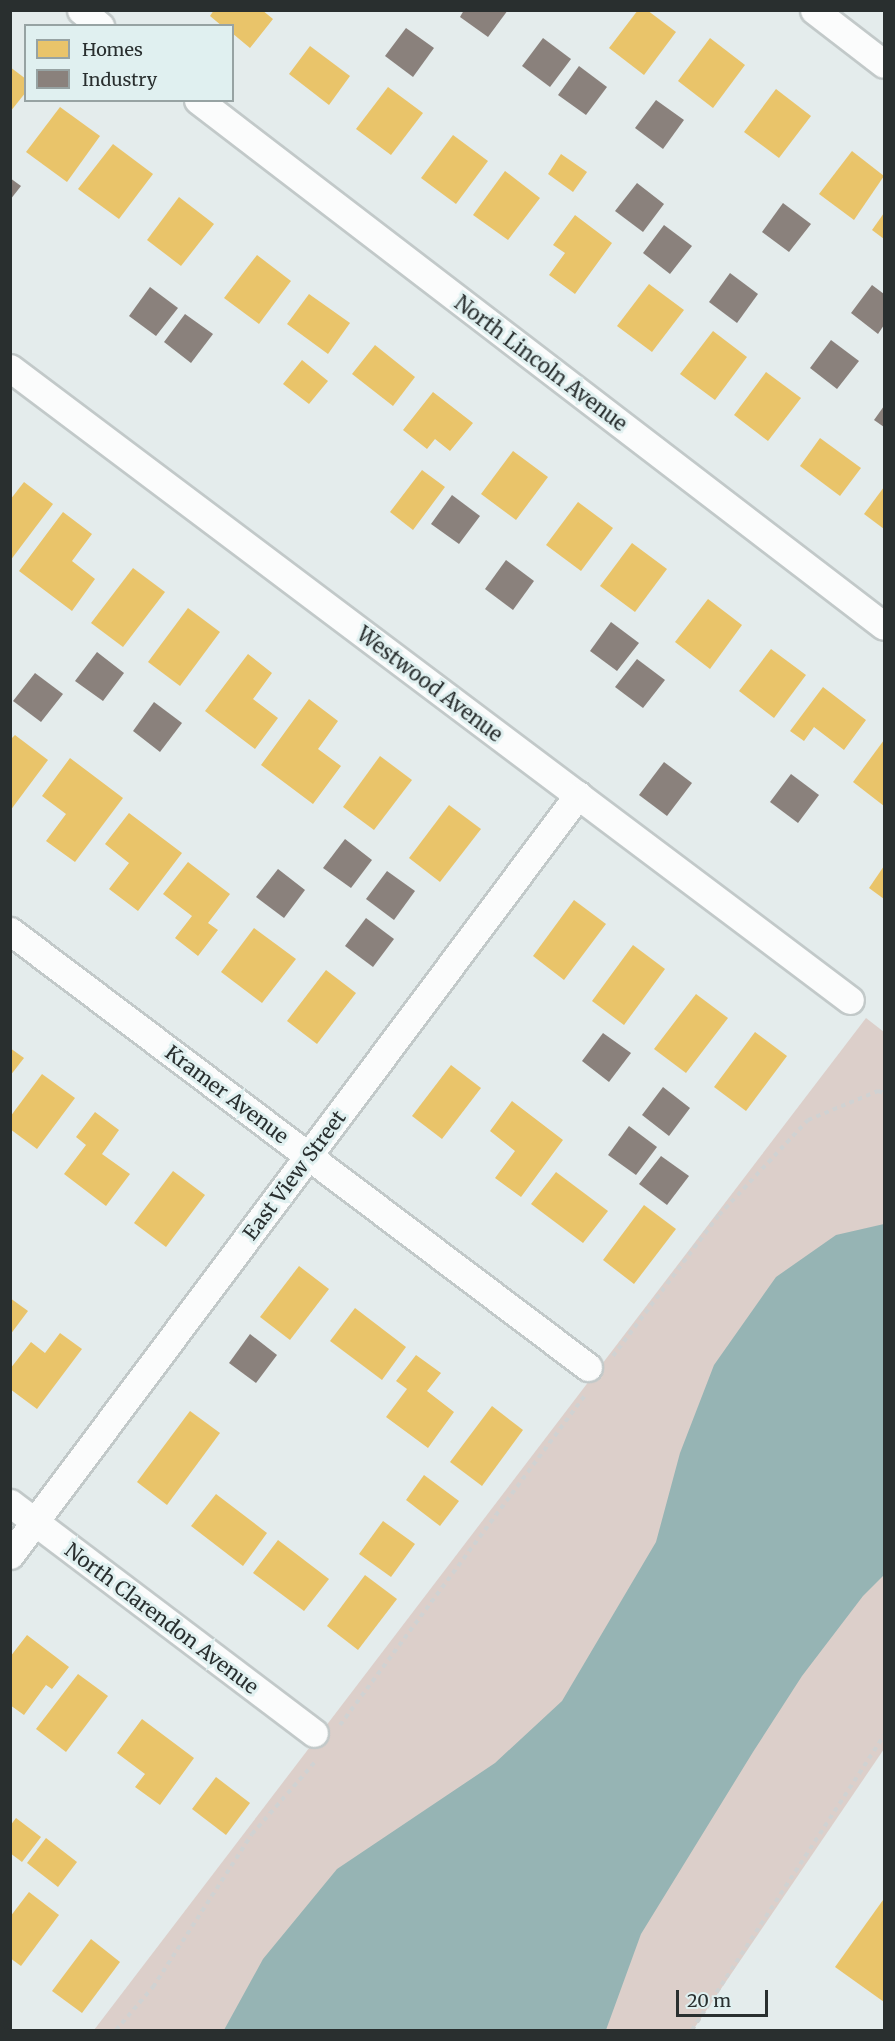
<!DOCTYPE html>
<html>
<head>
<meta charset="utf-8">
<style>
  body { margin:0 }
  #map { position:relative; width:895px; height:2041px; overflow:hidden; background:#e4ecec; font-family:Merriweather,serif }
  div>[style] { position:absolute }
  .green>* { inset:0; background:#dccfca }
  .water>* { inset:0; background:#96b4b4 }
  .homes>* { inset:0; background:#e9c46a }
  .industry>* { inset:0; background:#8a817c }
  .path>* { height:4px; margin-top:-2px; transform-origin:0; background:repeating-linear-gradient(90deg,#d0d2d2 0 4.5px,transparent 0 9px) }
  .roads { filter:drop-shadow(2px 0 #c2c9c9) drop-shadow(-2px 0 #c2c9c9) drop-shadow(0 2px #c2c9c9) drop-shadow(0 -2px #c2c9c9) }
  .minor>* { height:27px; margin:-13.5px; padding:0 13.5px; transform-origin:13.5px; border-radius:13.5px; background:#fbfcfc }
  span { translate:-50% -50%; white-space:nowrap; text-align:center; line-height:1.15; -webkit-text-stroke:6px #e0f0f0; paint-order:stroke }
  .street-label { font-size:20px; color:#292f2f }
  .frame { position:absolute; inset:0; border:12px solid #292f2f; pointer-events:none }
  .legend { position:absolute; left:24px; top:24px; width:210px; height:78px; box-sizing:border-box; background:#e0f0f0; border:2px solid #97a3a3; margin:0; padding:8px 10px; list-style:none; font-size:18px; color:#292f2f }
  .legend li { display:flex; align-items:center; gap:12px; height:30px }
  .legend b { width:30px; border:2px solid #97a3a3 }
  .scale { position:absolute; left:676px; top:1990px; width:92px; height:27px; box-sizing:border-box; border:3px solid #292f2f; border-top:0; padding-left:8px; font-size:18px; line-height:21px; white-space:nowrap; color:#292f2f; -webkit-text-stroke:4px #e0f0f0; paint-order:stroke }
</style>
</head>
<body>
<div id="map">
  <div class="green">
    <div style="clip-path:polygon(866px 1018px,884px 1032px,884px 1749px,693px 2030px,94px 2030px)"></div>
  </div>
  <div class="water">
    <div style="clip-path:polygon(884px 1224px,884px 1575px,863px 1596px,802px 1676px,753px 1752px,641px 1934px,606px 2030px,224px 2030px,263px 1959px,337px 1869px,495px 1763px,562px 1701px,656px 1542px,680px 1453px,714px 1365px,776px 1277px,836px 1235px)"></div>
  </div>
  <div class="homes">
    <div style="clip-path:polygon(214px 10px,262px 10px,273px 19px,250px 48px,232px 33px,232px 26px,222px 26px,210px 16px)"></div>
    <div style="clip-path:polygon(638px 10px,647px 10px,676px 32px,644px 75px,609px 48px)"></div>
    <div style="clip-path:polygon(710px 38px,745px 65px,713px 108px,678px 81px)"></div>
    <div style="clip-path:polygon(310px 46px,350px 76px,329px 105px,289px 74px)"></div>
    <div style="clip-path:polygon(10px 67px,26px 79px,26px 92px,10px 112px)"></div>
    <div style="clip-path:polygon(388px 87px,423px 113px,391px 155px,356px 129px)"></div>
    <div style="clip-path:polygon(776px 89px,811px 116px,779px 158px,744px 132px)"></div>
    <div style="clip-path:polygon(60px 107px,100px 136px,67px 182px,26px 152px)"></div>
    <div style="clip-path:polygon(453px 135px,488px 161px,456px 204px,421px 178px)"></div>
    <div style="clip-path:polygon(113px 144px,153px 174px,119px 219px,78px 189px)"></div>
    <div style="clip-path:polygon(852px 151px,884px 176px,854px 220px,819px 194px)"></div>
    <div style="clip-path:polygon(561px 154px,587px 172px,573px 192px,548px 174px)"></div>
    <div style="clip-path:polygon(505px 171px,540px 198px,508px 240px,473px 215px)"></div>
    <div style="clip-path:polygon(179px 197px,214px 224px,181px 266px,147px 240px)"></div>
    <div style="clip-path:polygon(884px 213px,884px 239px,872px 230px)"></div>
    <div style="clip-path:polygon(575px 215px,612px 243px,575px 294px,549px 275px,565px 253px,553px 245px)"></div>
    <div style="clip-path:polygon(257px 255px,291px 281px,259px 324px,224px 298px)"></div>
    <div style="clip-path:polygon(649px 284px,684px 310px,652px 352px,617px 326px)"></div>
    <div style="clip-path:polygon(309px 294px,350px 323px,328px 354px,287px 324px)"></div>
    <div style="clip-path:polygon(713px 331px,747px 357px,715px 400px,680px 374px)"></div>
    <div style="clip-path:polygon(375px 345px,415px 377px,393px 406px,352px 374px)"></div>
    <div style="clip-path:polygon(302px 360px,328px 381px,309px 404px,283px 384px)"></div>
    <div style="clip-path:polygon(766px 372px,801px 398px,768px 441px,734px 415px)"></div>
    <div style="clip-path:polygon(433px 392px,473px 423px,450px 451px,435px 439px,427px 449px,403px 430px)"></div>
    <div style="clip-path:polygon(820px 438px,861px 468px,840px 496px,800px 466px)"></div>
    <div style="clip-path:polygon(513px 451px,548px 477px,516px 520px,481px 494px)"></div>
    <div style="clip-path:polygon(422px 470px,445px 487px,413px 530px,390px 512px)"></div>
    <div style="clip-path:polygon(24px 482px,53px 504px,10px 561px,10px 500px)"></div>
    <div style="clip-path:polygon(884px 487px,884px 529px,864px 514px)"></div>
    <div style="clip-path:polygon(578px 502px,613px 528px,581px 571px,546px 545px)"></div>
    <div style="clip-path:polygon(63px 512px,92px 534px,72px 561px,95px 579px,72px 611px,19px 571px)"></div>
    <div style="clip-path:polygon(632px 543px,667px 569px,635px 612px,600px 586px)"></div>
    <div style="clip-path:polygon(133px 568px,165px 592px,123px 647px,91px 623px)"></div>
    <div style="clip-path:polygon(708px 599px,742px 625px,710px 669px,675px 642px)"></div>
    <div style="clip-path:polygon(188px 608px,220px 632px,180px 686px,148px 662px)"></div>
    <div style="clip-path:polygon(771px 649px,806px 675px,774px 718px,739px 691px)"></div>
    <div style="clip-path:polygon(248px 654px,272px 673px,253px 699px,278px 718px,255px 749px,205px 711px)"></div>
    <div style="clip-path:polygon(823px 687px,866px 720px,844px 750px,814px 727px,804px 741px,790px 731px)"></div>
    <div style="clip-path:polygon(309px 699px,338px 721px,318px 749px,341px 766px,313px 804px,261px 765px)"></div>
    <div style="clip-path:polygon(15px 735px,48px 760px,10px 811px,10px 740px)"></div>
    <div style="clip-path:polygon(884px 740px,884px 806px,853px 782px)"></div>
    <div style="clip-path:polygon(380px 756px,412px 780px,374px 830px,343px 807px)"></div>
    <div style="clip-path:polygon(70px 758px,123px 798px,75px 862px,46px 841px,66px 814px,42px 796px)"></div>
    <div style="clip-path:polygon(449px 805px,481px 829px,440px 882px,409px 858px)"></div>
    <div style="clip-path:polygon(129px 813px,182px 853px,138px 911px,109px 889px,129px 863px,105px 844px)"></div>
    <div style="clip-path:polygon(188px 862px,230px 894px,208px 923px,218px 930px,198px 956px,175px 938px,192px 916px,163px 894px)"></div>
    <div style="clip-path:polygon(884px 866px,884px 899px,869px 888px)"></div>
    <div style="clip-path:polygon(574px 900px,606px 924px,564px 980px,533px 956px)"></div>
    <div style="clip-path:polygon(254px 928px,296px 959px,262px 1003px,221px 972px)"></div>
    <div style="clip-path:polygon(633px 945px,665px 969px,624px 1025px,592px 1001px)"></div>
    <div style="clip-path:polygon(326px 970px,356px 993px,317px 1044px,287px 1021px)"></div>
    <div style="clip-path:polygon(696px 994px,728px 1018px,686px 1073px,654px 1049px)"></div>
    <div style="clip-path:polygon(755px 1032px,787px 1056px,746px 1111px,714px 1087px)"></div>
    <div style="clip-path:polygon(10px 1048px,24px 1058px,10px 1076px)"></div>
    <div style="clip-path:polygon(451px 1065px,481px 1088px,442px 1139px,412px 1116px)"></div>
    <div style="clip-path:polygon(42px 1074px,75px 1098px,37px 1149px,10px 1129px,10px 1117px)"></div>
    <div style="clip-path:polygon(512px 1101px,563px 1140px,521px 1197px,495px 1178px,515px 1151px,490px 1131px)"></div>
    <div style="clip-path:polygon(95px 1112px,119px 1130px,102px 1154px,130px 1174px,106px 1206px,64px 1174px,86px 1145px,76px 1137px)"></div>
    <div style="clip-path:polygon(173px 1171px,205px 1195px,166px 1247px,134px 1223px)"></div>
    <div style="clip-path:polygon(556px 1172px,608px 1211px,583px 1243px,531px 1204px)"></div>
    <div style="clip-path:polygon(644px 1205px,676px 1229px,634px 1284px,603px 1260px)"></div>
    <div style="clip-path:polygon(299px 1266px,329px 1289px,290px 1340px,260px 1317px)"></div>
    <div style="clip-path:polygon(10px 1298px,28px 1311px,10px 1335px)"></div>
    <div style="clip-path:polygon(355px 1308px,406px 1347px,382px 1380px,330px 1341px)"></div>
    <div style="clip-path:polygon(60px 1333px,82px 1349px,37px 1409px,10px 1389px,10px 1369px,31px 1342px,45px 1353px)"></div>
    <div style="clip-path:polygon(416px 1355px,441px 1373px,427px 1391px,454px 1412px,428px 1448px,386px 1417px,407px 1389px,396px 1381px)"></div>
    <div style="clip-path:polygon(492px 1406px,523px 1430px,482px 1486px,450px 1462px)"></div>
    <div style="clip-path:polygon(190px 1411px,220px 1433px,167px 1505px,137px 1482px)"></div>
    <div style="clip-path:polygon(424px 1475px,459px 1501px,440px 1526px,406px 1500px)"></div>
    <div style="clip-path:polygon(216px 1494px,267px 1533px,243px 1566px,191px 1526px)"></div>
    <div style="clip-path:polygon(383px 1521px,415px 1544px,391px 1577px,359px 1554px)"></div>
    <div style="clip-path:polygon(278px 1540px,329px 1579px,304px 1611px,253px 1573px)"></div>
    <div style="clip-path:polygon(365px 1575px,397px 1599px,358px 1650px,327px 1626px)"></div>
    <div style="clip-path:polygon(27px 1635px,69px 1667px,52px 1689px,46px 1685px,24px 1715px,10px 1705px,10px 1657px)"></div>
    <div style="clip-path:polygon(78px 1674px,108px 1696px,66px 1752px,36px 1729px)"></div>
    <div style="clip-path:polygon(142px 1719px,194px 1758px,160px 1805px,135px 1787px,145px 1774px,117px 1753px)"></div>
    <div style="clip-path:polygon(216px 1777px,250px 1803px,226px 1835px,192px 1809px)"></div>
    <div style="clip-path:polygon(16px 1818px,41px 1837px,22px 1862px,10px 1853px,10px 1826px)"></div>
    <div style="clip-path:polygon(46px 1838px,77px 1862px,58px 1887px,27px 1863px)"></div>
    <div style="clip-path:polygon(29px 1892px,59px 1915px,21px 1966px,10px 1958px,10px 1917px)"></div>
    <div style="clip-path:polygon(883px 1900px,884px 1901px,884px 2002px,835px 1967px)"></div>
    <div style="clip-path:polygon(91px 1939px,120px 1962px,82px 2013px,52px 1991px)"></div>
  </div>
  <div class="industry">
    <div style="clip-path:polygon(464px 10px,508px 10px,488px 37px,460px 17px)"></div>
    <div style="clip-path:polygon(406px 28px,434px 48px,413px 77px,385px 56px)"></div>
    <div style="clip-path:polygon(543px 38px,571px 59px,550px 87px,522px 66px)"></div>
    <div style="clip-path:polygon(579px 66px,607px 87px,586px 115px,558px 95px)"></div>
    <div style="clip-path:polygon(656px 100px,684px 120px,663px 149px,635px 128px)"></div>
    <div style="clip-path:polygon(10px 178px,21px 186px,10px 200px)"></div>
    <div style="clip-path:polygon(637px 183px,664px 204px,643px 232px,615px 211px)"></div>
    <div style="clip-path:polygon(783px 203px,811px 224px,789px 252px,762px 232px)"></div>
    <div style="clip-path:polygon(664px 225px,692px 246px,670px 274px,643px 253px)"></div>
    <div style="clip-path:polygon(730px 273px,758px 294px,737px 323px,709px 302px)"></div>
    <div style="clip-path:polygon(872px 285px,884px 294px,884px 325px,878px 334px,851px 313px)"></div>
    <div style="clip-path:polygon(150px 287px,178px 308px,156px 336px,129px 316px)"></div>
    <div style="clip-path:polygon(185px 314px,213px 334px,191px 363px,164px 342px)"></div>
    <div style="clip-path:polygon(831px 340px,859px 361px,837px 389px,810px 368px)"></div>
    <div style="clip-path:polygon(884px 406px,884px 427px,874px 420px)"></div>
    <div style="clip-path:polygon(452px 495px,480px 516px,459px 544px,431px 524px)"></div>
    <div style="clip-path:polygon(506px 560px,534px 581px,513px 610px,485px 589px)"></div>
    <div style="clip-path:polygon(611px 622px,639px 643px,617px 671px,590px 651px)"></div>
    <div style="clip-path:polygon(97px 652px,124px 673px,103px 701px,75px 681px)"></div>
    <div style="clip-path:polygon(637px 659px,665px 680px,643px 708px,615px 687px)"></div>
    <div style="clip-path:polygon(35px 673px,63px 694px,41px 722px,13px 701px)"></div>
    <div style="clip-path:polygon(154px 702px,182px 723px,160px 752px,133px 731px)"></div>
    <div style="clip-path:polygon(664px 762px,692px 783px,667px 816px,639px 795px)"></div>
    <div style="clip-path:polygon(791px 774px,819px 795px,798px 823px,770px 802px)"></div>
    <div style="clip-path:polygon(345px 839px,372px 860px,351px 888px,323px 868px)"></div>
    <div style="clip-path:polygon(278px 869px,305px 890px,284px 918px,256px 897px)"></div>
    <div style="clip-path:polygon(387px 871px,415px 891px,394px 920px,366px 899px)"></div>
    <div style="clip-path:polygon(366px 918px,394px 939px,373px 967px,345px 946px)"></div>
    <div style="clip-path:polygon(603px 1033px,631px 1053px,609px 1082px,582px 1061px)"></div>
    <div style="clip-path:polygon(663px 1087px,690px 1108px,669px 1136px,642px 1115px)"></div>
    <div style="clip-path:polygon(629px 1126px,657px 1147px,636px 1175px,608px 1155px)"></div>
    <div style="clip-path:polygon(661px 1156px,689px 1176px,667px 1205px,639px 1184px)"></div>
    <div style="clip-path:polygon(250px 1334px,277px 1355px,256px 1383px,229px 1363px)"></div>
  </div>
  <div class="path">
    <div style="left:613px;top:1356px;width:176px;rotate:-53.1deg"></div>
    <div style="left:719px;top:1215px;width:130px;rotate:-46.9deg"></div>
    <div style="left:808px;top:1120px;width:76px;rotate:-22.5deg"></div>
    <div style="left:878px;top:1091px;width:6px;rotate:18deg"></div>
    <div style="left:340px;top:1725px;width:410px;rotate:-53.4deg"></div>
    <div style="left:116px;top:2030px;width:57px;rotate:-49.3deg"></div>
    <div style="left:153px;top:1987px;width:182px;rotate:-57.1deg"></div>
    <div style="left:252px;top:1834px;width:97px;rotate:-48.8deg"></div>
    <div style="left:692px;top:2030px;width:352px;rotate:-56.9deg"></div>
  </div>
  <div class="roads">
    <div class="minor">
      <div style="left:81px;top:10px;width:25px;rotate:40deg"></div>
      <div style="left:814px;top:10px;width:88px;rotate:37.6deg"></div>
      <div style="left:198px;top:100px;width:864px;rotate:37.48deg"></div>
      <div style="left:10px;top:368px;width:1051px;rotate:36.96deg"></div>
      <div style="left:10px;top:931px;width:724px;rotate:37.03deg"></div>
      <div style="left:10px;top:1503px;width:381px;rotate:37.1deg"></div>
      <div style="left:10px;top:1555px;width:949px;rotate:-53.23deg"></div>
    </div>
  </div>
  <div class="street-label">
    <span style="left:541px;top:363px;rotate:37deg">North Lincoln Avenue</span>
    <span style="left:430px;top:684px;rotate:37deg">Westwood Avenue</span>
    <span style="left:227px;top:1094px;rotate:37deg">Kramer Avenue</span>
    <span style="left:294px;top:1175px;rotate:-53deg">East View Street</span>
    <span style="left:162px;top:1618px;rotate:37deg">North Clarendon Avenue</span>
  </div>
  <div class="frame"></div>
  <ul class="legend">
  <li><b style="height:16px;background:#e9c46a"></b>Homes</li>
  <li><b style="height:16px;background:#8a817c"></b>Industry</li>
  </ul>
  <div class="scale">20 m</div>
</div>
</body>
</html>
